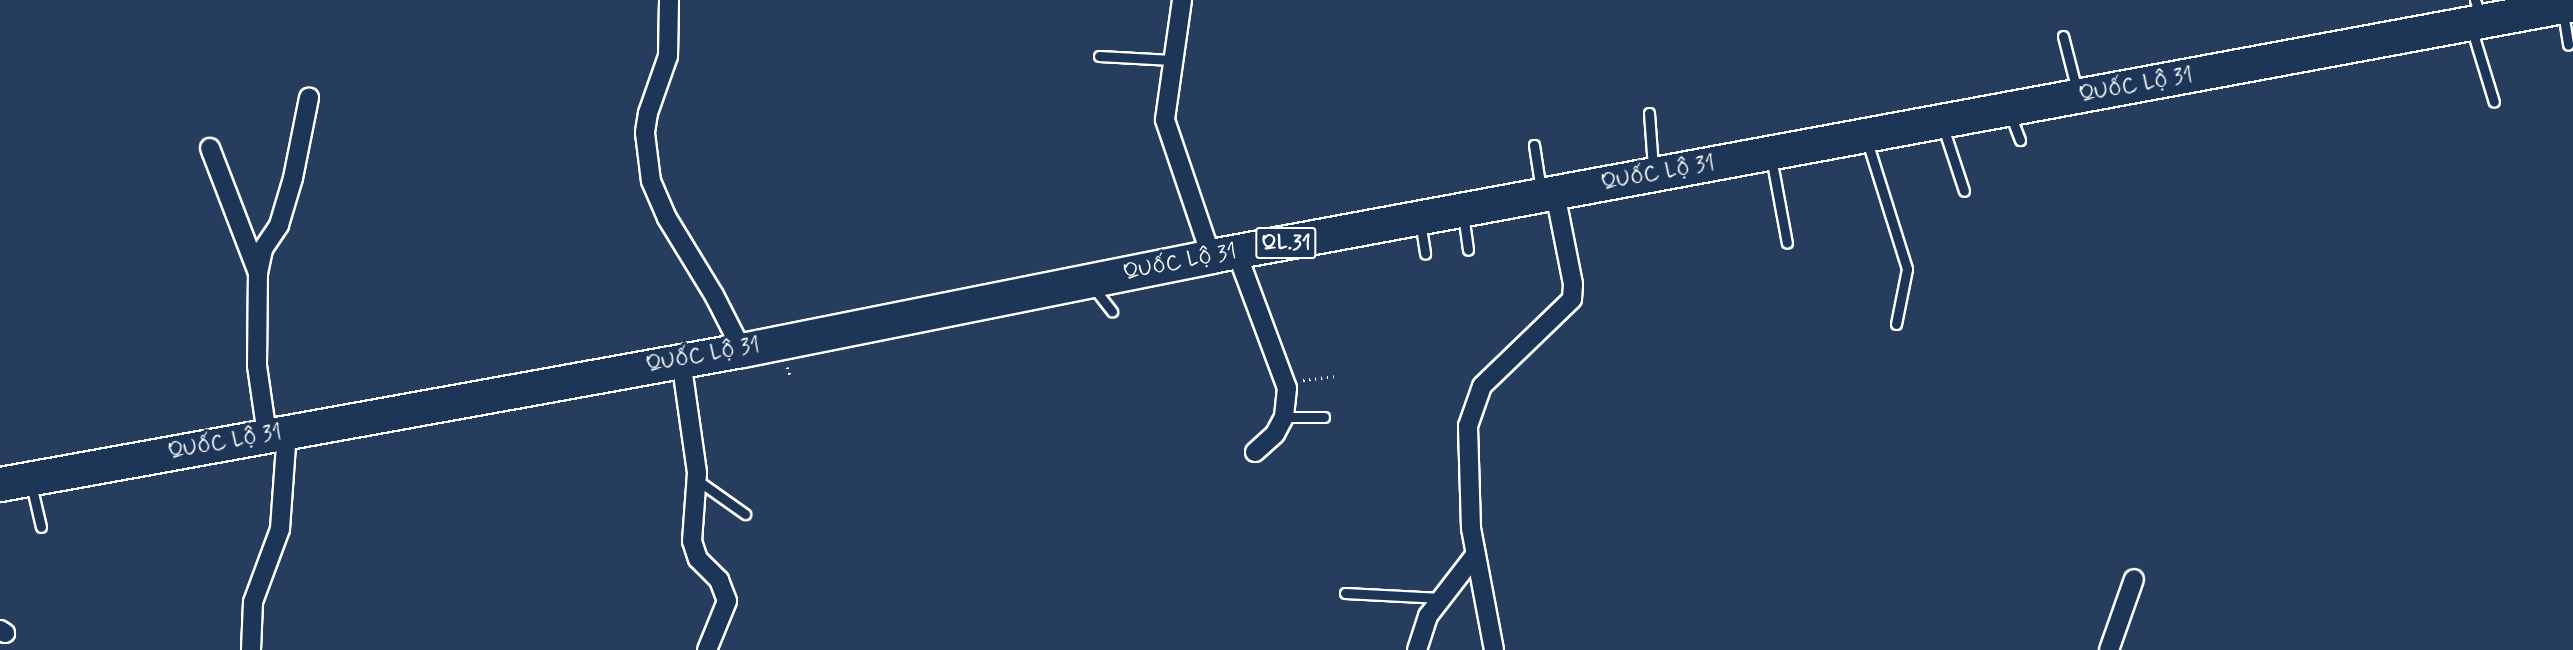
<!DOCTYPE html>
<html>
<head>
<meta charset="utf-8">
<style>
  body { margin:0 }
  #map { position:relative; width:2573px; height:650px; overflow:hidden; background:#263d5e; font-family:Mynerve,sans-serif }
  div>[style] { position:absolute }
  .path>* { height:3px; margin-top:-1.5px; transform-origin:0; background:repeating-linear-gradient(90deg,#fff 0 1.5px,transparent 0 6px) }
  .roads { filter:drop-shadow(2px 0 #fff) drop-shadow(-2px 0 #fff) drop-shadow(0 2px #fff) drop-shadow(0 -2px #fff) }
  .lane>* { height:9px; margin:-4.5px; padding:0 4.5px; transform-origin:4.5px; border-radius:4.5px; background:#1d3557 }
  .street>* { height:18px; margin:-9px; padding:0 9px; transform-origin:9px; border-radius:9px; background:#1d3557 }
  .highway>* { height:33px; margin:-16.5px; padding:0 16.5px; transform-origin:16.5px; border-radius:16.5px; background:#1d3557 }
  span { translate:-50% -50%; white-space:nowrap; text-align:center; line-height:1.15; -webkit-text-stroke:6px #1d3557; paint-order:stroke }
  .shield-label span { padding:2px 4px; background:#1d3557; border:2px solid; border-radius:4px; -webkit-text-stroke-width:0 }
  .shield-label { font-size:21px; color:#fff; font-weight:700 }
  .street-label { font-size:22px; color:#fff }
</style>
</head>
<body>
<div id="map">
  <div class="path">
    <div style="left:787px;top:367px;width:11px;rotate:68deg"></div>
    <div style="left:1303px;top:380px;width:31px;rotate:-7deg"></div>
  </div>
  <div class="roads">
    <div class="lane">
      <div style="left:2475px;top:0;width:18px;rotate:71deg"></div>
      <div style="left:2563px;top:12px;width:33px;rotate:81deg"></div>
      <div style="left:2471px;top:27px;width:78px;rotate:73deg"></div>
      <div style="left:2063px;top:36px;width:57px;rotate:75.7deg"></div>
      <div style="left:1099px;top:56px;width:73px;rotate:3.1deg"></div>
      <div style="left:1649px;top:113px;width:55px;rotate:85.8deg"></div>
      <div style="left:2010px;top:114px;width:28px;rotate:69deg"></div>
      <div style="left:1943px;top:127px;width:67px;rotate:71.8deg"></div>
      <div style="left:1867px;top:141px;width:134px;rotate:72.6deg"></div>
      <div style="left:1907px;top:269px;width:56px;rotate:101.3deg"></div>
      <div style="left:1534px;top:145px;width:46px;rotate:81.2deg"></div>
      <div style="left:1771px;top:157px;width:87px;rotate:79.5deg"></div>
      <div style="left:1463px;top:214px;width:36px;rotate:82deg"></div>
      <div style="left:1420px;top:221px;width:33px;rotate:81deg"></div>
      <div style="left:1093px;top:287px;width:31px;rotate:52deg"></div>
      <div style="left:1284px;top:417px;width:40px"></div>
      <div style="left:697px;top:480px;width:59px;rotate:35.3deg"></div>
      <div style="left:31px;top:484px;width:44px;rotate:76.9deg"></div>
      <div style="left:1345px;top:593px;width:96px;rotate:3deg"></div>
    </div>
    <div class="street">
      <div style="left:669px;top:0;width:56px;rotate:91deg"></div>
      <div style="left:668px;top:56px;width:60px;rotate:109.3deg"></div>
      <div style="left:648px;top:113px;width:20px;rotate:99deg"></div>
      <div style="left:645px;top:133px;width:48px;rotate:82.9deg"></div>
      <div style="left:651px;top:181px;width:40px;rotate:66.6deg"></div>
      <div style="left:667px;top:218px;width:90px;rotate:58.6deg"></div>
      <div style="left:714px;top:295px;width:62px;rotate:63deg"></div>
      <div style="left:1182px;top:0;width:121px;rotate:98.1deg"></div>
      <div style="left:1165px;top:120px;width:144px;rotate:71.3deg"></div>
      <div style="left:210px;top:148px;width:134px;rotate:69deg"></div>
      <div style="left:1236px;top:251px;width:146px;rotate:69.6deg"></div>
      <div style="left:1287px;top:388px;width:29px;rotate:96deg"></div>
      <div style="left:1284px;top:417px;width:19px;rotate:118deg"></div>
      <div style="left:1275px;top:434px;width:27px;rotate:138deg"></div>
      <div style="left:681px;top:360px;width:114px;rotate:81.9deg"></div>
      <div style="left:697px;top:473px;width:68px;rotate:94.2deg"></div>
      <div style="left:692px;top:541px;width:19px;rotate:72deg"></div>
      <div style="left:698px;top:559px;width:30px;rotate:45deg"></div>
      <div style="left:719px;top:580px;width:22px;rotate:69deg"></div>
      <div style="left:727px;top:601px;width:53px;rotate:112.2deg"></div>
      <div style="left:267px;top:435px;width:70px;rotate:-98.2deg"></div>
      <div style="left:257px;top:366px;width:93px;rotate:-89.4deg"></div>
      <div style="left:258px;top:273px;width:25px;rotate:-78deg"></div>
      <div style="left:263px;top:249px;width:29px;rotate:-56deg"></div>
      <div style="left:279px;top:225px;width:49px;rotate:-73.4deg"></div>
      <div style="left:293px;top:178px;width:82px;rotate:-78.7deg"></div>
      <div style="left:0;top:630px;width:6px;rotate:31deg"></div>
      <div style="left:251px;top:650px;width:48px;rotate:-87.6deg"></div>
      <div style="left:253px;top:602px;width:78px;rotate:-69.7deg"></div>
      <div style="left:280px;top:529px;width:98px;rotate:-85.9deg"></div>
      <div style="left:287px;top:431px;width:5px;rotate:158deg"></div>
      <div style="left:1417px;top:650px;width:36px;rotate:-72deg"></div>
      <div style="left:1428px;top:616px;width:78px;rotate:-52.3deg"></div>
      <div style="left:1494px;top:650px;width:124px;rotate:-100.7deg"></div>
      <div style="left:1471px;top:528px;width:102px;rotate:-91.7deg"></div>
      <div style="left:1468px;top:426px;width:42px;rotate:-70.7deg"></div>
      <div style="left:1482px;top:386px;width:125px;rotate:-44deg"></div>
      <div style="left:1572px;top:299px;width:15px;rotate:-86deg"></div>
      <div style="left:1573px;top:284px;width:93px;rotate:-101.2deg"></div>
      <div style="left:2109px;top:650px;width:75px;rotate:-70.6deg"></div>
    </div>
    <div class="highway">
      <div style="left:0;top:484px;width:754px;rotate:-10.24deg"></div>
      <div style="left:742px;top:350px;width:478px;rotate:-11.3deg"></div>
      <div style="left:1211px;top:256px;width:1385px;rotate:-10.48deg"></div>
    </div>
  </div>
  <div class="shield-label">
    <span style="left:1286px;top:243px">QL.31</span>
  </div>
  <div class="street-label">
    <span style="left:2136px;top:86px;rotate:-10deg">QUỐC LỘ 31</span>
    <span style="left:1658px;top:174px;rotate:-10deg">QUỐC LỘ 31</span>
    <span style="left:1180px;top:263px;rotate:-11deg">QUỐC LỘ 31</span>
    <span style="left:703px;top:356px;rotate:-10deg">QUỐC LỘ 31</span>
    <span style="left:225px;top:443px;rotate:-10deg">QUỐC LỘ 31</span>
  </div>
</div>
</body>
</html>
